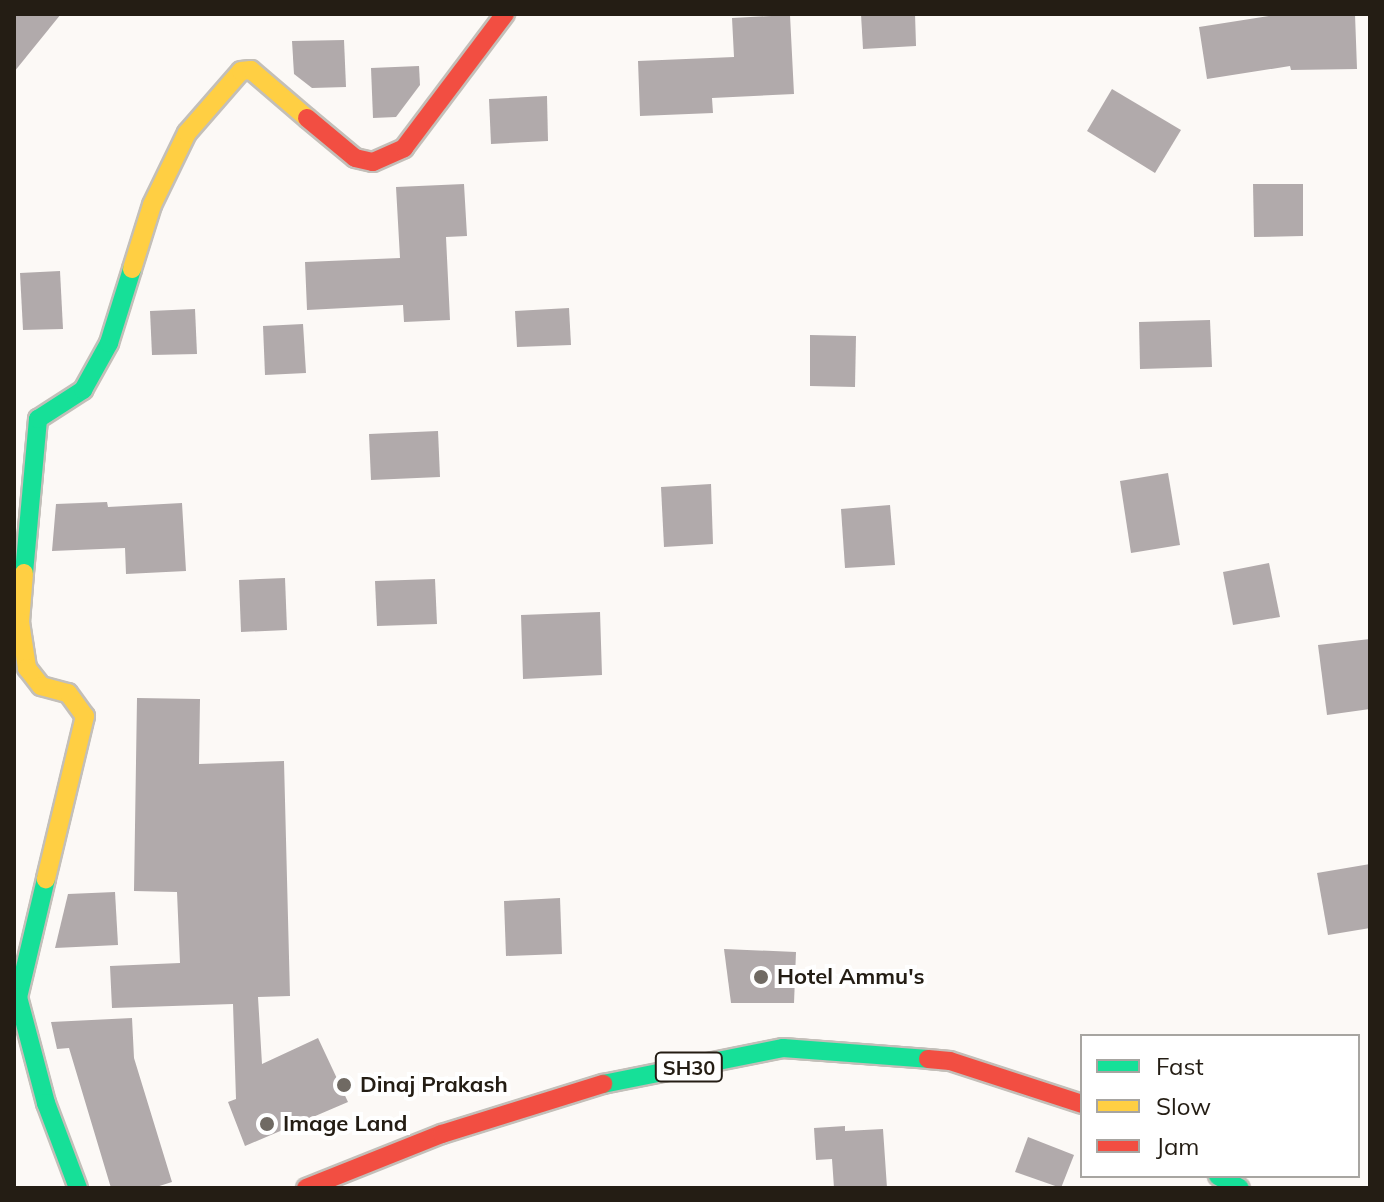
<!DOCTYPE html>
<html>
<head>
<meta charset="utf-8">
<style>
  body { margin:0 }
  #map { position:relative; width:1384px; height:1202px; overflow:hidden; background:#fcf9f6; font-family:Mulish,sans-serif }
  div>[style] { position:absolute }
  .building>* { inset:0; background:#b1aaab }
  .roads { filter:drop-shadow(2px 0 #c3bfb9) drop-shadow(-2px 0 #c3bfb9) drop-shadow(0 2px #c3bfb9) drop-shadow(0 -2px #c3bfb9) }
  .fast>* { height:18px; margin:-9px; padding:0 9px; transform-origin:9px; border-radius:9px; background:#16e098 }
  .slow>* { height:18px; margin:-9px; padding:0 9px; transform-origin:9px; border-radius:9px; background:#ffcf43 }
  .jam>* { height:18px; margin:-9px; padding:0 9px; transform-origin:9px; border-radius:9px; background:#f24e42 }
  .dots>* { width:22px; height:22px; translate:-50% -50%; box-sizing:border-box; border:4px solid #fff; border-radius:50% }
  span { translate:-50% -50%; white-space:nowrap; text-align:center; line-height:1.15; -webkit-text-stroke:8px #fff; paint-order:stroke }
  .shield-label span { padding:2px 6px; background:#fff; border:2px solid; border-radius:6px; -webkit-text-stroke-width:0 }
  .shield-label { font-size:20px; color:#241d14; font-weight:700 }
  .poi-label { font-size:22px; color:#241d14; font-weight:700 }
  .left { translate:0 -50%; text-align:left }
  .frame { position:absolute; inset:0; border:16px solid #241d14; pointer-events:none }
  .legend { position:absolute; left:1080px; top:1034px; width:280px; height:144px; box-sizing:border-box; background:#fff; border:2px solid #a7a5a1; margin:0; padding:10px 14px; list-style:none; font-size:24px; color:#241d14 }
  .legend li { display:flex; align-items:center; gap:16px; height:40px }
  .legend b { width:40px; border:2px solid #a7a5a1 }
</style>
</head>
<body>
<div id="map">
  <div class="building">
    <div style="clip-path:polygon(14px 14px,61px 14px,14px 72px)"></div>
    <div style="clip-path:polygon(861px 14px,915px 14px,916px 46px,863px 49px)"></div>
    <div style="clip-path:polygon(1282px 14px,1355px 14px,1357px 69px,1291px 70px,1290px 66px,1207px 79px,1199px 27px)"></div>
    <div style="clip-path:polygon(790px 15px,794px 94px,712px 98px,713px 113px,640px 116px,638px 61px,734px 57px,732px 18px)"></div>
    <div style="clip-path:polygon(344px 40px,346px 87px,312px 88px,294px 74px,292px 41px)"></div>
    <div style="clip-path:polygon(419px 66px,420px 85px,396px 117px,373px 118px,371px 68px)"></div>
    <div style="clip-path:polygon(1112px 89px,1181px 130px,1155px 173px,1087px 131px)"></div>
    <div style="clip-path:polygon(547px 96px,548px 141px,491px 144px,489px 99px)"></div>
    <div style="clip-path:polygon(464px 184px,467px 236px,446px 237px,450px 320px,404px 322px,403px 305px,307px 310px,305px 262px,400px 258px,396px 187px)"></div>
    <div style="clip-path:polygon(1253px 184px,1303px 184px,1303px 236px,1254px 237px)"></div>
    <div style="clip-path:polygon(60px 271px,63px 329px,23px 330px,20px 273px)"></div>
    <div style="clip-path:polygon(569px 308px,571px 345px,517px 347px,515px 311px)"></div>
    <div style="clip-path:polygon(195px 309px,197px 354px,152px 355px,150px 311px)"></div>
    <div style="clip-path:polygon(1210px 320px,1212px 367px,1140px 369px,1139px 322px)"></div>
    <div style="clip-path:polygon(303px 324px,306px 373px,265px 375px,263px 326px)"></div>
    <div style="clip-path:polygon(810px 335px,856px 336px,855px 387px,810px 386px)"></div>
    <div style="clip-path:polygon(438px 431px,440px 477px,371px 480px,369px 434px)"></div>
    <div style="clip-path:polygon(1168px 473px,1180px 545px,1131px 553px,1120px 481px)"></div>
    <div style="clip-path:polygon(711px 484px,713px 544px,664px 547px,661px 487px)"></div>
    <div style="clip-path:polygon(107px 502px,108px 507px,182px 503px,186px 571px,126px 574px,125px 548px,52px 551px,56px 504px)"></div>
    <div style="clip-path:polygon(890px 505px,895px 565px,845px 568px,841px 509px)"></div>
    <div style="clip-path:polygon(1269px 563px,1280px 617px,1233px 625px,1223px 572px)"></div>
    <div style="clip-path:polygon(285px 578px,287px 630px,241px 632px,239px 580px)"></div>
    <div style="clip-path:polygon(435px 579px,437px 624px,377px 626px,375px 581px)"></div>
    <div style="clip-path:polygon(600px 612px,602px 675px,523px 679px,521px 615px)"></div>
    <div style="clip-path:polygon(1370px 639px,1370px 709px,1327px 715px,1318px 645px)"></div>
    <div style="clip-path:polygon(137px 698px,200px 699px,199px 764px,284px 761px,290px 996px,258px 997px,262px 1064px,318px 1038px,348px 1102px,245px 1146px,228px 1102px,236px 1099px,233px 1004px,112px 1008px,110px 966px,180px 963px,177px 892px,134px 891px)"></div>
    <div style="clip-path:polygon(1370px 864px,1370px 928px,1328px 935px,1317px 873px)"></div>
    <div style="clip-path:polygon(115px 892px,118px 945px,55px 948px,68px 894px)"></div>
    <div style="clip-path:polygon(560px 898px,562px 954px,506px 956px,504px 901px)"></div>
    <div style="clip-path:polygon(724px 949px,796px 952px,794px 1003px,731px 1003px)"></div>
    <div style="clip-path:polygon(132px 1018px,134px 1058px,172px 1182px,153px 1188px,111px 1188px,69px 1048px,57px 1049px,51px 1022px)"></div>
    <div style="clip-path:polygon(845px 1126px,845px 1131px,883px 1129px,887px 1188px,834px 1188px,832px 1159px,816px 1160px,814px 1128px)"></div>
    <div style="clip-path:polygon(1028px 1137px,1074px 1155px,1061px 1188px,1015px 1172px)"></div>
  </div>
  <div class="roads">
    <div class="fast">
      <div style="left:24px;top:573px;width:155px;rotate:-84.8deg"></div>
      <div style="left:38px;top:419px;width:54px;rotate:-32.8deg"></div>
      <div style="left:83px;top:390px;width:54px;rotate:-61deg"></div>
      <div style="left:109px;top:343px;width:77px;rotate:-72.7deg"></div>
      <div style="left:46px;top:879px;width:121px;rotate:103.3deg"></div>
      <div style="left:18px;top:997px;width:110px;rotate:75.2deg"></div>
      <div style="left:46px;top:1103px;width:91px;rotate:69.4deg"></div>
      <div style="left:603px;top:1084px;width:184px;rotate:-11.3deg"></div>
      <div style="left:783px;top:1048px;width:145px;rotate:4.3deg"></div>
      <div style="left:1218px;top:1176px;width:25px;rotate:29deg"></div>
    </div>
    <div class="slow">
      <div style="left:132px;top:269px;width:67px;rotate:-72.6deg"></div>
      <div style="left:152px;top:205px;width:80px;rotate:-64.1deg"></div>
      <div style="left:187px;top:133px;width:82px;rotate:-48.9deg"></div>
      <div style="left:241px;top:71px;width:10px;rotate:-6deg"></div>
      <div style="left:251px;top:70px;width:74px;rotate:40.6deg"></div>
      <div style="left:24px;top:573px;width:49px;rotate:94.7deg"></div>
      <div style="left:20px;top:622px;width:47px;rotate:81.3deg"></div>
      <div style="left:27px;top:668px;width:23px;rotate:52deg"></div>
      <div style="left:41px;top:686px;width:28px;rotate:15deg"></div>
      <div style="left:68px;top:693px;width:29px;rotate:54deg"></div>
      <div style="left:85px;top:716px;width:168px;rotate:103.5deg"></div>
    </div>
    <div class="jam">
      <div style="left:307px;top:118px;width:62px;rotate:39.8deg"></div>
      <div style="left:355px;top:158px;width:18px;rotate:13deg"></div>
      <div style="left:373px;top:162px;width:34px;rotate:-24deg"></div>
      <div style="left:404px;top:148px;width:168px;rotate:-53deg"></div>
      <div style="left:928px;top:1059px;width:22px;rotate:5deg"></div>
      <div style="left:950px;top:1061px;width:139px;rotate:18deg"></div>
      <div style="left:306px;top:1188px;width:146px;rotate:-21.7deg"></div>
      <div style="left:442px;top:1134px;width:169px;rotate:-17.3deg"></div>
    </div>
  </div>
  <div class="dots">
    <div style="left:761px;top:977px;background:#706a63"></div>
    <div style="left:344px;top:1085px;background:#706a63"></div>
    <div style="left:267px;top:1124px;background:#706a63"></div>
  </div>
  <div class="shield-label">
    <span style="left:689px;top:1067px">SH30</span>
  </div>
  <div class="poi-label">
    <span class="left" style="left:777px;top:977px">Hotel Ammu's</span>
    <span class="left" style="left:360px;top:1085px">Dinaj Prakash</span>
    <span class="left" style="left:283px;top:1124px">Image Land</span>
  </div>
  <div class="frame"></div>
  <ul class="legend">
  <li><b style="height:10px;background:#16e098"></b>Fast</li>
  <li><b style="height:10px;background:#ffcf43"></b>Slow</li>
  <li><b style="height:10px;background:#f24e42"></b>Jam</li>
  </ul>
</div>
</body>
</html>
